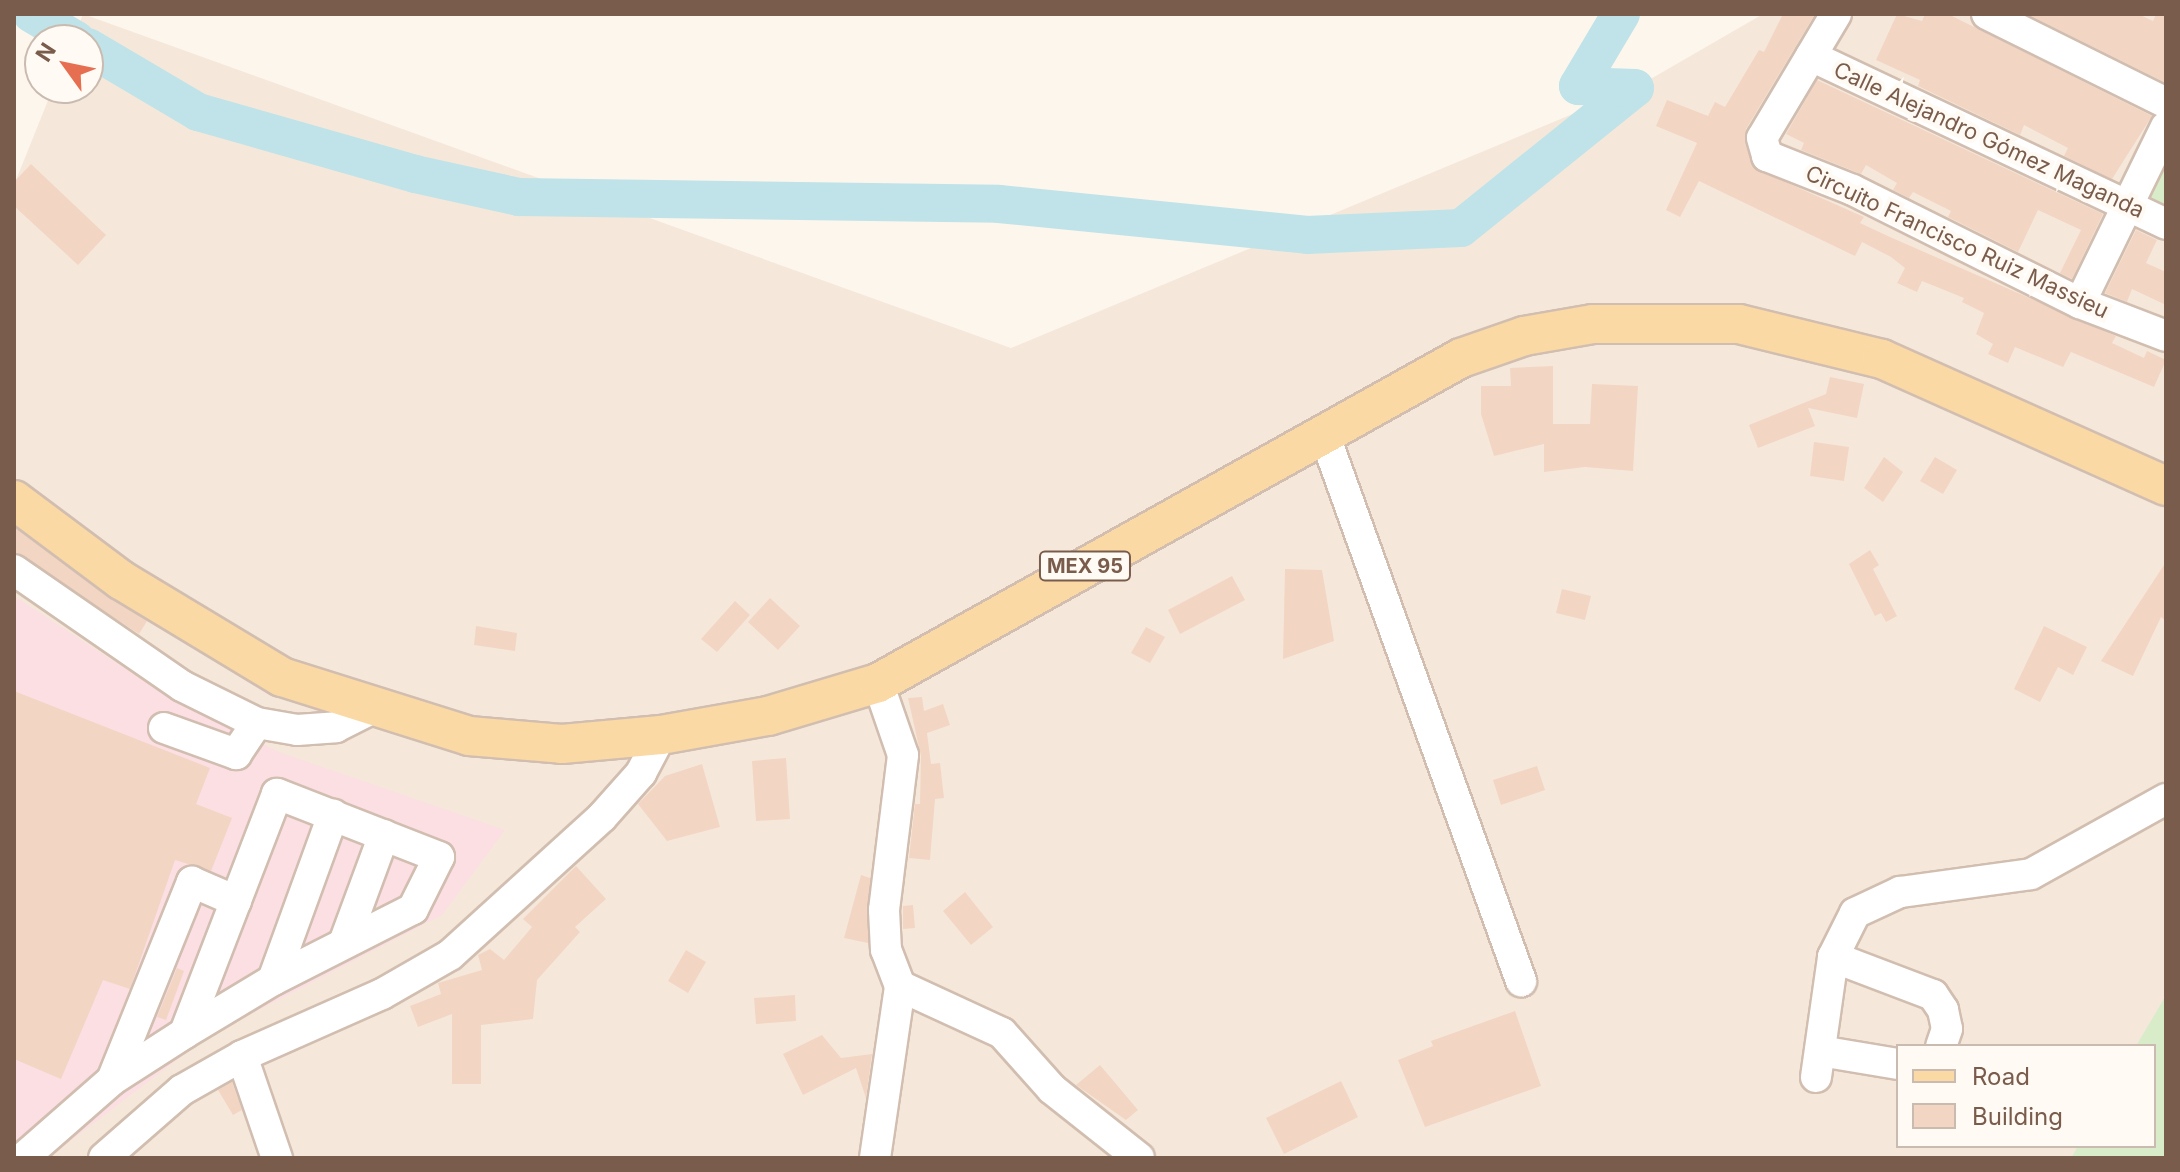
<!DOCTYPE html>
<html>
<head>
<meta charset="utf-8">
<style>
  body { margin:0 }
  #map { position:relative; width:2180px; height:1172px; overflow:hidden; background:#fdf6ec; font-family:Inter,sans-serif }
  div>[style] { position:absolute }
  .residential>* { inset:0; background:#f5e8da }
  .medical>* { inset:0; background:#fbdfe3 }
  .green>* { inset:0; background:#d8ecc9 }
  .river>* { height:38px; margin:-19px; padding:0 19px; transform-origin:19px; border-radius:19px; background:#bfe3e8 }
  .building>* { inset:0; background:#f3d5c3 }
  .roads { filter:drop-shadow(2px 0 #d1beb0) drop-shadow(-2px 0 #d1beb0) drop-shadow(0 2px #d1beb0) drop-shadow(0 -2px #d1beb0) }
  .minor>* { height:30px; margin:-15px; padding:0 15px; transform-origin:15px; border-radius:15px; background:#fff }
  .major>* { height:38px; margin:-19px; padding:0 19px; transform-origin:19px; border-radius:19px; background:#fbd9a5 }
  span { translate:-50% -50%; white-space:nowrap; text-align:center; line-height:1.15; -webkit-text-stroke:8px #fffaf3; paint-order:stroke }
  .shield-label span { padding:2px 6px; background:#fffaf3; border:2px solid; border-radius:6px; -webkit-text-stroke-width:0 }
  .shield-label { font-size:20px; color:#7a5c4d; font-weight:700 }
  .street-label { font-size:22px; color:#7a5c4d }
  .frame { position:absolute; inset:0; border:16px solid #7a5c4d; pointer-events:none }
  .legend { position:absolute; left:1896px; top:1044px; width:260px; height:104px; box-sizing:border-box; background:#fffaf3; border:2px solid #cabbb1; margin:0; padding:10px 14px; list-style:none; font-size:24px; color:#7a5c4d }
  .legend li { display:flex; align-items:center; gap:16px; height:40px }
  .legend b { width:40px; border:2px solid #cabbb1 }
  .north { position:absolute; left:24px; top:24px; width:80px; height:80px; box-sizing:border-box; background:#fffaf3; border:2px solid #cabbb1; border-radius:50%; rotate:303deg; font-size:22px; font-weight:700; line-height:32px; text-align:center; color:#7a5c4d }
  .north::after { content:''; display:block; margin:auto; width:28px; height:36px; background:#e76f51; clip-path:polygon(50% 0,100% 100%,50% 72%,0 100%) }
</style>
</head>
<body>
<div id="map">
  <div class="residential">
    <div style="clip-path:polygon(evenodd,83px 14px,1011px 348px,1635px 88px,1763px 14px,2166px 14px,2166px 1158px,14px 1158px,14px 185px,53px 88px,88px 88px,88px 40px,73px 40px,83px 14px,1898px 1046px,2154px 1046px,2154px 1146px,1898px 1146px,1898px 1046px)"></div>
  </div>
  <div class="medical">
    <div style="clip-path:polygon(14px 596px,167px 696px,279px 752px,505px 830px,442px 915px,207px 1037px,48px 1158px,14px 1158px)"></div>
  </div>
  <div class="green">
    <div style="clip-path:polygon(2166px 155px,2166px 211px,2145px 201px)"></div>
    <div style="clip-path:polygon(2165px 997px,2166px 1158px,2071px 1158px,2078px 1146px,2154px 1146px,2154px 1046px,2136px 1046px)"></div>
  </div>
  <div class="river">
    <div style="left:32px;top:14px;width:51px;rotate:30.6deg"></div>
    <div style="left:88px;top:47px;width:128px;rotate:30.6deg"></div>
    <div style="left:198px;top:112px;width:226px;rotate:15.9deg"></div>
    <div style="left:415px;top:174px;width:107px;rotate:12.5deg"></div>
    <div style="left:519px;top:197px;width:480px;rotate:0.8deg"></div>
    <div style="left:999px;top:204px;width:310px;rotate:5.7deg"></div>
    <div style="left:1307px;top:235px;width:154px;rotate:-2.6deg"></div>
    <div style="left:1461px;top:228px;width:223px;rotate:-38.8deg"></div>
    <div style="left:1635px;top:88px;width:57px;rotate:-178deg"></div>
    <div style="left:1578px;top:86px;width:84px;rotate:-59.2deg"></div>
  </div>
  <div class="building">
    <div style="clip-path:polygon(1783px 14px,1815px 14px,1746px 129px,1745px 143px,1754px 168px,1864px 217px,1860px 223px,1890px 237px,2116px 336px,2112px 343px,2144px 358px,2147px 351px,2166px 360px,2154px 387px,2071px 352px,2063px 367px,2015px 347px,2008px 363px,1988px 354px,1993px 344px,1976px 334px,1984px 313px,1962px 302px,1964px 298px,1922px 281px,1917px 292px,1897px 283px,1905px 268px,1891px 257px,1862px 242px,1855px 256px,1699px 181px,1680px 217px,1666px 210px,1697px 143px,1656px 126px,1667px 100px,1708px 116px,1715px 102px,1725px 107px,1759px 50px,1764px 52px)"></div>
    <div style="clip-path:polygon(1897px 14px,1922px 21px,1925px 14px,1948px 14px,2152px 116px,2112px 179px,2064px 156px,2068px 148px,2024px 125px,2020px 135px,1918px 86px,1920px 80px,1876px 60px)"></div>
    <div style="clip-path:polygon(2027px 14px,2138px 14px,2153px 21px,2156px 14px,2166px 14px,2166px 83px)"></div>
    <div style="clip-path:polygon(1817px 80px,2103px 214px,2072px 279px,2060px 273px,2081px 230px,2038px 210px,2018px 252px,1948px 217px,1951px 211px,1913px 192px,1909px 198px,1893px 190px,1897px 183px,1866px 165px,1861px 174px,1801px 150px,1804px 143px,1786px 134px)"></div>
    <div style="clip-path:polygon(31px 164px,106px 235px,78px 265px,14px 206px,14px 182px)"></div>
    <div style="clip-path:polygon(2136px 230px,2157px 240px,2146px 263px,2166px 272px,2166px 305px,2132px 289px,2127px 302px,2105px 293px)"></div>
    <div style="clip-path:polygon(1553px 366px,1553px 424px,1590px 424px,1592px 384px,1638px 386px,1633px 471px,1585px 467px,1544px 472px,1544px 444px,1494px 456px,1481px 414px,1481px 386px,1511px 386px,1510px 368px)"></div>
    <div style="clip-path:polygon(1830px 377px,1864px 384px,1857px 418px,1808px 408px,1815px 426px,1758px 448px,1749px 425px,1826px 394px)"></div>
    <div style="clip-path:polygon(1814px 442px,1849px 447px,1844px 481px,1810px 476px)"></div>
    <div style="clip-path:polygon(1884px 457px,1903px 472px,1883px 502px,1864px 488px)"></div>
    <div style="clip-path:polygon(1935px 457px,1957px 470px,1943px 494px,1920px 481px)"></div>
    <div style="clip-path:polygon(14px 527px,147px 621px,139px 634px,14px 552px)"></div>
    <div style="clip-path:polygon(1870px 550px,1879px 565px,1873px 569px,1897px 616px,1886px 622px,1881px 613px,1875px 616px,1849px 564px)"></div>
    <div style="clip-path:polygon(2166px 562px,2166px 621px,2161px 617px,2133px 676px,2101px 661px)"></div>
    <div style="clip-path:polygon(1285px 569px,1322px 570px,1334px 641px,1283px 659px)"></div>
    <div style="clip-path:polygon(1232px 576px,1245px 600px,1180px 634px,1168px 610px)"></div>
    <div style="clip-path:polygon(1562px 589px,1591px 596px,1585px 620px,1556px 613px)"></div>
    <div style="clip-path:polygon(770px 598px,800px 626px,778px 650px,748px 622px)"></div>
    <div style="clip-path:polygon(735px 601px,750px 615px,717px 652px,701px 639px)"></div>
    <div style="clip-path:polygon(476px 626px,517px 633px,515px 651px,474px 645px)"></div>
    <div style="clip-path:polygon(2044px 626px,2087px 647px,2073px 675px,2058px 667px,2040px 702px,2014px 689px)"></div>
    <div style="clip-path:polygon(1146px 627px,1165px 637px,1150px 663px,1131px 653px)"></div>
    <div style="clip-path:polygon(14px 691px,210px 768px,196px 804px,232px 818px,211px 871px,175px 860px,130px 989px,103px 980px,61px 1079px,14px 1059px)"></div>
    <div style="clip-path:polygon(922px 697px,924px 711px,943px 704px,950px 725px,927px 733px,931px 764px,940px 763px,944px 798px,935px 799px,930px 860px,909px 858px,915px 804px,920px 804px,921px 756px,908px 698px)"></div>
    <div style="clip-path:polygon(786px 758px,790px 819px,756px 821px,752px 761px)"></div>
    <div style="clip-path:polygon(702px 764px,720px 827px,667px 841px,638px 804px,665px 776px)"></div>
    <div style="clip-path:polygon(1537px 766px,1545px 790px,1501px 805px,1493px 780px)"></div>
    <div style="clip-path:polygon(576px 866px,606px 899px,575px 927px,580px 932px,537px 980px,533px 1019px,481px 1025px,481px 1084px,452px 1084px,452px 1014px,418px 1027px,410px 1006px,441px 994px,438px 983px,482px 970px,478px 955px,490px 949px,504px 960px,532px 927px,523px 919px)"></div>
    <div style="clip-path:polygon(861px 875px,870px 878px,868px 943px,844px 938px)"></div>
    <div style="clip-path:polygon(965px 892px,993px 927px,971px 945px,943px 911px)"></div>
    <div style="clip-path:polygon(913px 905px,915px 928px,903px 929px,903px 906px)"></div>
    <div style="clip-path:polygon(686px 950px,706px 962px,688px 993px,668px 981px)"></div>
    <div style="clip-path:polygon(177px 968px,184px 971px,166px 1020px,157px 1017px)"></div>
    <div style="clip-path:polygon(795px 995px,796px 1021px,756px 1024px,754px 998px)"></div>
    <div style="clip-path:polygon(1515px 1011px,1541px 1086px,1425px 1127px,1398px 1060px,1433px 1046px,1431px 1041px)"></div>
    <div style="clip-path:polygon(822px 1035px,841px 1058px,872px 1054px,866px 1098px,856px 1068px,803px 1095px,783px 1054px)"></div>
    <div style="clip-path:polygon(1100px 1065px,1138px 1110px,1126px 1120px,1076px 1085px)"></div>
    <div style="clip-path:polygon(1341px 1081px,1358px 1117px,1284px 1154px,1266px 1118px)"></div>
    <div style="clip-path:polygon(232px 1082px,242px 1110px,233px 1115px,218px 1090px)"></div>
  </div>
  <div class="roads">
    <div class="minor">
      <div style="left:1836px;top:14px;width:144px;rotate:120.8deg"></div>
      <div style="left:1762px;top:138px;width:19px;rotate:74deg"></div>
      <div style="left:1767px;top:156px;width:92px;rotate:21.6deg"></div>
      <div style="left:1853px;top:190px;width:254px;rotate:26.5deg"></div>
      <div style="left:2080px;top:303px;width:92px;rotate:21deg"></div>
      <div style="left:1987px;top:14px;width:200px;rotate:26.4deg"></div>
      <div style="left:1811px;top:56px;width:393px;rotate:25.3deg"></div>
      <div style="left:2080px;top:303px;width:196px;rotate:-64deg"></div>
      <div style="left:1323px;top:431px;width:585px;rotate:70.2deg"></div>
      <div style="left:14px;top:570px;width:204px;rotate:34.6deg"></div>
      <div style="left:182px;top:686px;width:84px;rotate:26.3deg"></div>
      <div style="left:257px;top:723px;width:41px;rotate:9.9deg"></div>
      <div style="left:297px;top:730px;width:39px;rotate:-4deg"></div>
      <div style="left:336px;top:727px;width:39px;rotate:-27deg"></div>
      <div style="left:164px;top:728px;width:77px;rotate:19.9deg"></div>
      <div style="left:236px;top:754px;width:37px;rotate:-56deg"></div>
      <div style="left:344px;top:943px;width:115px;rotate:-69.7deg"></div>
      <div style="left:1833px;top:957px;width:107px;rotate:20.8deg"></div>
      <div style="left:1933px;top:995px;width:18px;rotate:56deg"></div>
      <div style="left:1943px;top:1010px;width:19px;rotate:78deg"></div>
      <div style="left:1947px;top:1029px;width:18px;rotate:109deg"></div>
      <div style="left:273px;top:980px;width:176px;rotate:-70deg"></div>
      <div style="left:900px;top:986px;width:112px;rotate:24.7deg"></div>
      <div style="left:1002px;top:1033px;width:75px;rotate:48.2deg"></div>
      <div style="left:1052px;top:1089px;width:111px;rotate:38.4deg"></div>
      <div style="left:1820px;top:1051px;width:79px;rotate:9.5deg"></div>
      <div style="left:242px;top:1056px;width:108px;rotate:71.1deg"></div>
      <div style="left:1816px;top:1077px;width:121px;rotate:-81.9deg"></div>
      <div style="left:1833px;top:957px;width:49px;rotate:-63.4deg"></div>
      <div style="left:1855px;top:913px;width:50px;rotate:-25deg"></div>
      <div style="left:1900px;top:892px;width:132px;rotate:-7.8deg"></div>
      <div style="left:2031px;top:874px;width:154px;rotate:-29.1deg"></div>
      <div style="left:112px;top:1080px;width:214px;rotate:-68deg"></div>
      <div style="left:192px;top:882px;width:48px;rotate:23.4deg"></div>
      <div style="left:23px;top:1158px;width:118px;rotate:-41.2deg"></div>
      <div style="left:112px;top:1080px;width:87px;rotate:-32.8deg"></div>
      <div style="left:185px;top:1033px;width:103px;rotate:-31.1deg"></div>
      <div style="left:273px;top:980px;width:157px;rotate:-26.9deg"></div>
      <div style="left:413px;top:909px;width:58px;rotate:-63.4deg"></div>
      <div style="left:439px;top:857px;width:174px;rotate:-158.7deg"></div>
      <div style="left:277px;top:794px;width:256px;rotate:111.1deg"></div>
      <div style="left:104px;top:1158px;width:103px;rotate:-41.1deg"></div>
      <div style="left:182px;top:1090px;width:69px;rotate:-29.5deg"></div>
      <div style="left:242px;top:1056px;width:153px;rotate:-23.9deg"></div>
      <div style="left:382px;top:994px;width:78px;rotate:-29.8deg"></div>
      <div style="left:450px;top:955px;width:205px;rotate:-42.2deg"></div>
      <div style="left:602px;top:817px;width:59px;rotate:-48.4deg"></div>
      <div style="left:641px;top:773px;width:43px;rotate:-62.2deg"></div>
      <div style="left:875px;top:1158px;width:174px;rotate:-81.7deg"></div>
      <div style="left:900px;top:986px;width:39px;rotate:-111deg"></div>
      <div style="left:886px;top:950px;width:40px;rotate:-92.9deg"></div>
      <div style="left:884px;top:910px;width:156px;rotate:-83deg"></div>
      <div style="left:903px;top:755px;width:76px;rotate:-109.1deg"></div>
    </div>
    <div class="major">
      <div style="left:14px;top:500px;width:134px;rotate:36.8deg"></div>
      <div style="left:121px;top:580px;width:188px;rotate:31.1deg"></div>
      <div style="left:282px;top:677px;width:196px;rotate:17.5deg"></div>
      <div style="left:469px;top:736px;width:93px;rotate:4.9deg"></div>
      <div style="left:562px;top:744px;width:99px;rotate:-5.2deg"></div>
      <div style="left:661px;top:735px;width:109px;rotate:-10.1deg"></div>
      <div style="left:768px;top:716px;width:115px;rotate:-16.7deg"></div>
      <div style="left:878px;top:683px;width:667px;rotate:-29.14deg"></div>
      <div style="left:1461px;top:358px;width:67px;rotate:-19.2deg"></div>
      <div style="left:1524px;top:336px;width:70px;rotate:-9.9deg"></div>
      <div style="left:1593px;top:324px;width:146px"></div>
      <div style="left:1739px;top:324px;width:147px;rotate:13.8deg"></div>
      <div style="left:1882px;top:359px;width:311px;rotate:24.1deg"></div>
    </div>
  </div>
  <div class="shield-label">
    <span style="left:1085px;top:566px">MEX 95</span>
  </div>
  <div class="street-label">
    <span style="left:1989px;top:140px;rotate:25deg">Calle Alejandro Gómez Maganda</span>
    <span style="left:1957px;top:242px;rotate:25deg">Circuito Francisco Ruiz Massieu</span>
  </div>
  <div class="frame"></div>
  <ul class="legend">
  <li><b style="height:10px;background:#fbd9a5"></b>Road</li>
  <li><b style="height:22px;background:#f3d5c3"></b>Building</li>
  </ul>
  <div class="north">N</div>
</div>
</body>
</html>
